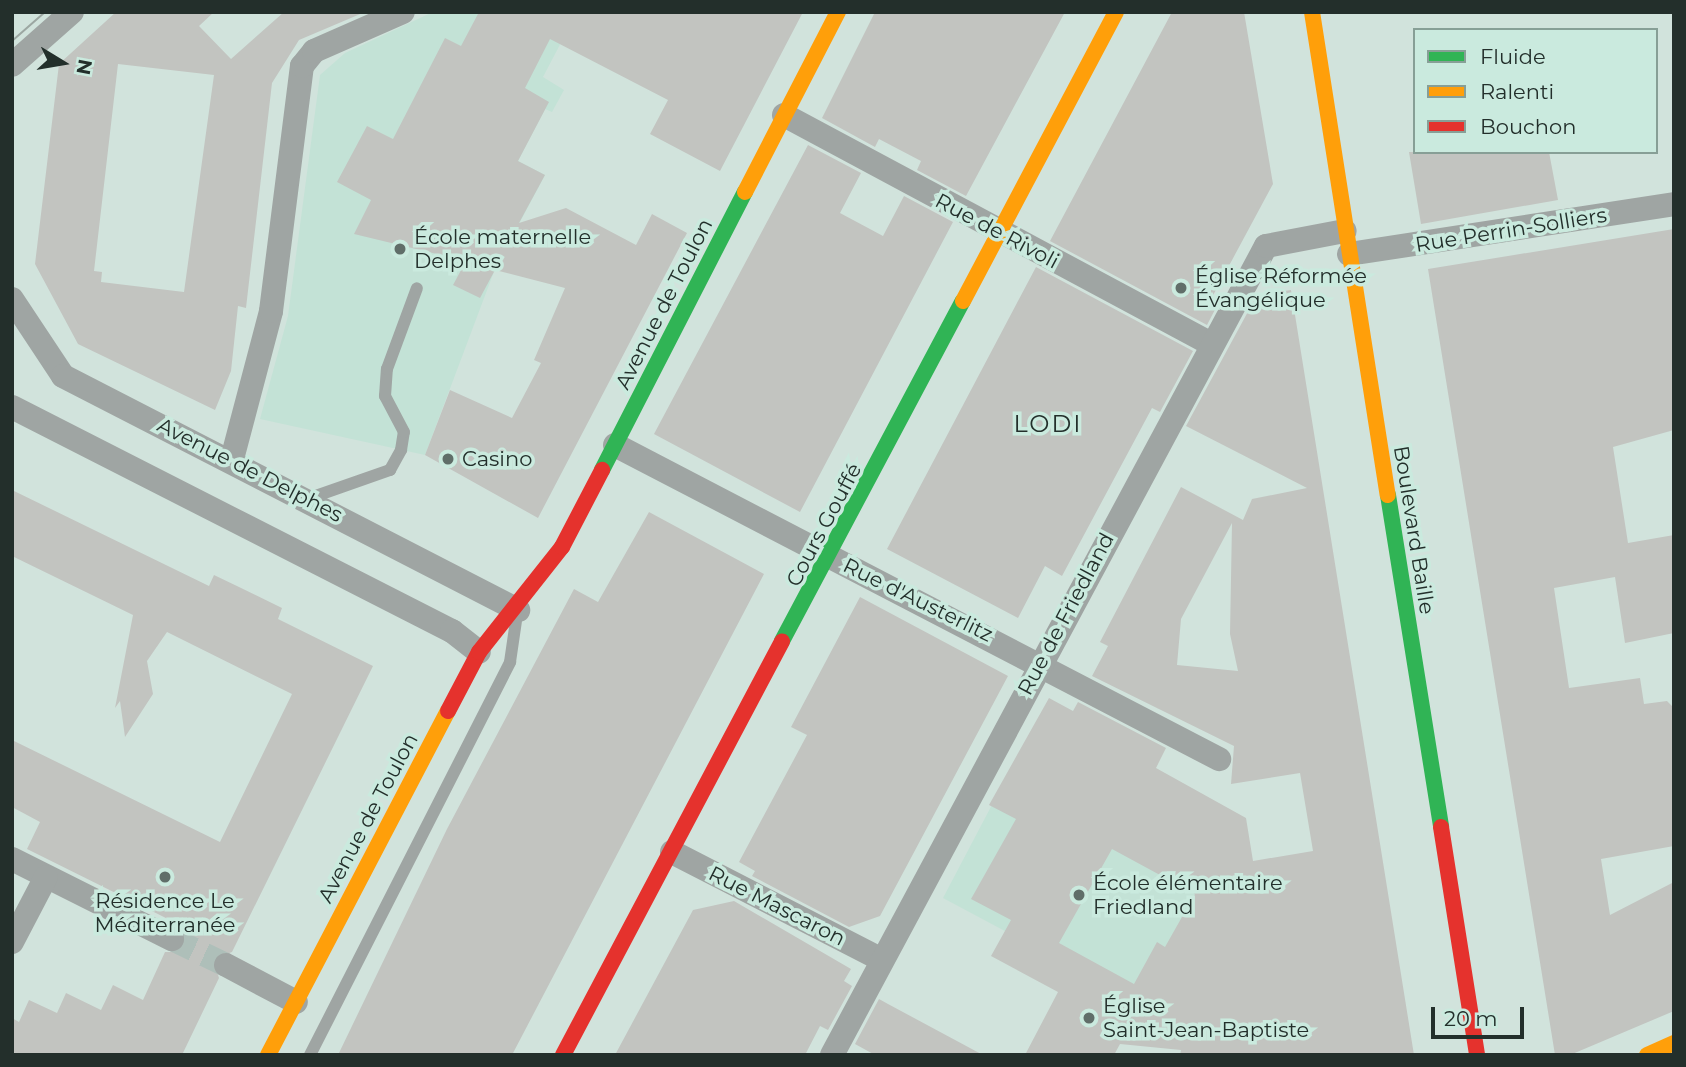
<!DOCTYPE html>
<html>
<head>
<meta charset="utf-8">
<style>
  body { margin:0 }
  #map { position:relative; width:1686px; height:1067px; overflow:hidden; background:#d1e3dc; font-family:Montserrat,sans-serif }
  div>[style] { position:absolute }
  .built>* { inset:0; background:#c3e2d6 }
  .building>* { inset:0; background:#c2c4c0 }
  .street-tunnel>* { height:24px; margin-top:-12px; transform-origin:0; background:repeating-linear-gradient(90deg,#aebfb9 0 24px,transparent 0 36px) }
  .lane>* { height:12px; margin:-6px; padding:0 6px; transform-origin:6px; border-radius:6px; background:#9fa5a3 }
  .street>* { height:24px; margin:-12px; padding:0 12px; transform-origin:12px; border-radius:12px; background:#9fa5a3 }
  .fast>* { height:16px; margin:-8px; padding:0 8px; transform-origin:8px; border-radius:8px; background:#30b455 }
  .slow>* { height:16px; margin:-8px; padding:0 8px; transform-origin:8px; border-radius:8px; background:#ff9f0a }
  .jam>* { height:16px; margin:-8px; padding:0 8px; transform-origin:8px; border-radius:8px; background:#e5322d }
  .tram>* { height:2px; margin:-1px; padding:0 1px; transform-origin:1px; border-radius:1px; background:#9ca7a2 }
  .dots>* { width:19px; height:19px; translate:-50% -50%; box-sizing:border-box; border:4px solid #caeade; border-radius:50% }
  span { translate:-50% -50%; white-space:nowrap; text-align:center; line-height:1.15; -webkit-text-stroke:7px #caeade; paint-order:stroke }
  .street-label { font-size:21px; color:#232f2b }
  .poi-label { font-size:21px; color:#232f2b }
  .left { translate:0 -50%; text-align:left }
  .quarter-label { font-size:24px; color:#232f2b; letter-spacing:2px }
  .frame { position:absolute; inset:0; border:14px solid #232f2b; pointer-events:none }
  .legend { position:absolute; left:1413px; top:28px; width:245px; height:126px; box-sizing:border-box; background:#caeade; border:2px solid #879f96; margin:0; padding:9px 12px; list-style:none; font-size:21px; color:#232f2b }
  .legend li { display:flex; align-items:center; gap:14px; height:35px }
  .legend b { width:35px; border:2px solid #879f96 }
  .north { position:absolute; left:28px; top:28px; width:70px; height:70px; -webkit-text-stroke:5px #caeade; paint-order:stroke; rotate:101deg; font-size:19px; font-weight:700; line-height:28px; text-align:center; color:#232f2b }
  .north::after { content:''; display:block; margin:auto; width:24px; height:32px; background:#232f2b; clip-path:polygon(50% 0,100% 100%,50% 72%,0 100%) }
  .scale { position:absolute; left:1431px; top:1007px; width:93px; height:32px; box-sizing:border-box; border:4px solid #232f2b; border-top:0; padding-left:9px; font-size:21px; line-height:24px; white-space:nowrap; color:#232f2b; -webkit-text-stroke:5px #caeade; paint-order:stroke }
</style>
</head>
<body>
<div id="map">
  <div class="built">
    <div style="clip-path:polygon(433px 12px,577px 12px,543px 77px,564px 90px,552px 112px,545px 109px,518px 161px,545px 175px,495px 269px,425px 455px,260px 419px,288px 316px,320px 75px,345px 53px)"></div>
    <div style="clip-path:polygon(1005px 780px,1215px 893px,1162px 1015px,943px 898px)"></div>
  </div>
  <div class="building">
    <div style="clip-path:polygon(evenodd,116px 12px,214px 12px,199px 26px,231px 59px,284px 12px,365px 12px,299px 40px,272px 83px,246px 308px,238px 306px,231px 371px,215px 410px,78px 344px,35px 264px,59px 64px,116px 12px,118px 64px,214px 75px,184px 292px,101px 282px,102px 272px,94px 271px,118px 64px)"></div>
    <div style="clip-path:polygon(479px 12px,803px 12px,720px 171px,650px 134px,668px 100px,550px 39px,525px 88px,549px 102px,518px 161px,545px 175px,519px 223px,566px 208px,636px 245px,652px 214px,687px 233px,538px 518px,425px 455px,450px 390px,512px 418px,541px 363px,534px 360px,565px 288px,495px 270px,480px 298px,453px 285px,466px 261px,354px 234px,371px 200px,337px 182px,367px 126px,393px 139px,445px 38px,461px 46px)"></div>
    <div style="clip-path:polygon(875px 12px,1065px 12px,966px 196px,917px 170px,921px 161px,879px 139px,875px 147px,822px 118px)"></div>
    <div style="clip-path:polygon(1172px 12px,1244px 12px,1273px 184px,1210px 301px,1220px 300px,1207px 325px,1050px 241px)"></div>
    <div style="clip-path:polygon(808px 145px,861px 173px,840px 213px,883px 236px,904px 196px,953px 222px,800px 512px,654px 434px)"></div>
    <div style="clip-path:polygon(1409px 152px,1549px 152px,1558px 200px,1421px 224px)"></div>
    <div style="clip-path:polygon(1674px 229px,1674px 430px,1613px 447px,1628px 543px,1674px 535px,1674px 633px,1625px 643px,1615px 577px,1554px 588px,1569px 688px,1640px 678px,1644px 704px,1667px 701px,1674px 708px,1674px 846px,1601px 859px,1610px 915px,1674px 882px,1674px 1011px,1570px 1055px,1555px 1055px,1428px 269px)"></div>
    <div style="clip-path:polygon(1036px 267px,1193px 351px,1160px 412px,1152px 408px,1062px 576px,1045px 566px,1018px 618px,887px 549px)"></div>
    <div style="clip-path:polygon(evenodd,1291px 290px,1414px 1055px,1180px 1055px,1181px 1050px,1120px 1044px,1114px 1055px,1025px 1055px,1058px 992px,991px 956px,1011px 920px,971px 899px,1016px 819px,989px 805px,1049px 698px,1073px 711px,1078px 702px,1166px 748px,1156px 768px,1246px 818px,1253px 861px,1313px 851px,1300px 773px,1231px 784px,1234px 746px,1092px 676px,1108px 646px,1100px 642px,1181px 487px,1243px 520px,1252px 499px,1307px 488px,1186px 426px,1257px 295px,1291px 290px,1232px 523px,1230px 634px,1238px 671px,1177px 665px,1181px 619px,1232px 523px,1291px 290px,1112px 849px,1195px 894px,1165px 947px,1157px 942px,1134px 984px,1059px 943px,1112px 849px)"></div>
    <div style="clip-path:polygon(12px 490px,209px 586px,214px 575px,239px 587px,282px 608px,278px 619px,373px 666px,232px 952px,213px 959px,219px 978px,182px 1055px,12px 1055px,12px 1018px,19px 1022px,29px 1000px,57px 1013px,66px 993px,101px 1010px,113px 985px,143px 1000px,165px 952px,180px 952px,187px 939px,178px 924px,27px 849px,40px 822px,12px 807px,12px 740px,220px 842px,292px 694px,167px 632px,147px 661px,153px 694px,125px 737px,120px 701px,115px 708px,133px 615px,12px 556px)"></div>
    <div style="clip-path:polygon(649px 512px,764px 574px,512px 1055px,338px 1055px,447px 829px,574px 589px,598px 602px)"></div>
    <div style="clip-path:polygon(860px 597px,1008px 676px,880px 916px,849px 927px,752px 876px,755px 871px,739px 862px,807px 735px,791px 727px)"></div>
    <div style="clip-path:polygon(734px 901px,851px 969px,844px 981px,852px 986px,828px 1030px,820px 1026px,805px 1055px,615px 1055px,693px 910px)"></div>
    <div style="clip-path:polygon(879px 999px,888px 1004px,983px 1055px,875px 1055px,855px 1044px)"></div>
  </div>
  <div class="street-tunnel">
    <div style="left:172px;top:939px;width:60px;rotate:25.7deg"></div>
  </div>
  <div class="lane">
    <div style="left:310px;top:498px;width:85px;rotate:-19.3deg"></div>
    <div style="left:390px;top:470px;width:23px;rotate:-61deg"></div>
    <div style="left:401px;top:450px;width:18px;rotate:-81deg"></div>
    <div style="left:404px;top:432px;width:41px;rotate:-117.8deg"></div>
    <div style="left:385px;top:396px;width:27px;rotate:-86deg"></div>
    <div style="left:387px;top:369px;width:86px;rotate:-69.7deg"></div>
    <div style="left:310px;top:1055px;width:441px;rotate:-63deg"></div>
    <div style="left:510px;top:662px;width:41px;rotate:-81.7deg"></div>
  </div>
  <div class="street">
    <div style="left:12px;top:65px;width:80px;rotate:-41.5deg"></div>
    <div style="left:784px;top:115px;width:485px;rotate:28.2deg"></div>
    <div style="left:1349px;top:254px;width:329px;rotate:-8.7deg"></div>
    <div style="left:12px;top:299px;width:92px;rotate:56.5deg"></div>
    <div style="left:63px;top:376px;width:512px;rotate:27.22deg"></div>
    <div style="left:12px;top:407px;width:494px;rotate:27deg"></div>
    <div style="left:452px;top:631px;width:34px;rotate:38deg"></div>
    <div style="left:615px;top:445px;width:681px;rotate:27.47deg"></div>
    <div style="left:232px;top:459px;width:153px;rotate:-75.2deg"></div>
    <div style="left:271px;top:311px;width:247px;rotate:-82.8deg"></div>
    <div style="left:302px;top:66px;width:19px;rotate:-51deg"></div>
    <div style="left:314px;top:51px;width:97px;rotate:-23.7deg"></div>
    <div style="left:672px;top:852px;width:236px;rotate:27.2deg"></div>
    <div style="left:12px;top:859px;width:179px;rotate:26.6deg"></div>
    <div style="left:12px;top:942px;width:73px;rotate:-62.4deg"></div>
    <div style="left:226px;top:965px;width:79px;rotate:27.9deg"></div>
    <div style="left:832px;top:1055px;width:918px;rotate:-61.79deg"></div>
    <div style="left:1266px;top:246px;width:80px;rotate:-10.8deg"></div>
  </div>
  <div class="fast">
    <div style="left:602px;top:470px;width:313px;rotate:-62.8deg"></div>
    <div style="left:1388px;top:495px;width:336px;rotate:80.9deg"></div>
    <div style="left:782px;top:641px;width:385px;rotate:-62deg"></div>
  </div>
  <div class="slow">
    <div style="left:1312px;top:12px;width:489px;rotate:81.1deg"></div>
    <div style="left:745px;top:192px;width:203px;rotate:-62.7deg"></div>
    <div style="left:963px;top:301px;width:327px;rotate:-62.1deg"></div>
    <div style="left:268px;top:1055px;width:388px;rotate:-62.4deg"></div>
    <div style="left:1647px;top:1055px;width:30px;rotate:-24deg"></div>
  </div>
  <div class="jam">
    <div style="left:448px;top:711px;width:67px;rotate:-62.3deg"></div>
    <div style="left:479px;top:652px;width:134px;rotate:-51.7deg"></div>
    <div style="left:562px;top:547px;width:87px;rotate:-62.5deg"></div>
    <div style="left:1441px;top:827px;width:231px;rotate:81deg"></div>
    <div style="left:563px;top:1055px;width:468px;rotate:-62.1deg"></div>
  </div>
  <div class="tram">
    <div style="left:12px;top:41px;width:44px;rotate:-41.3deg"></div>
  </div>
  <div class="dots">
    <div style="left:400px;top:249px;background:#606e69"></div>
    <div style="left:1181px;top:288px;background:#606e69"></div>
    <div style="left:448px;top:459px;background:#606e69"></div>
    <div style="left:165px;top:877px;background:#606e69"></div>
    <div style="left:1079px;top:895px;background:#606e69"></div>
    <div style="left:1089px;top:1018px;background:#606e69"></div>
  </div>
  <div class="street-label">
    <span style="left:1511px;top:230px;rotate:-9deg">Rue Perrin-Solliers</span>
    <span style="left:997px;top:231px;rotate:28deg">Rue de Rivoli</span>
    <span style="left:664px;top:304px;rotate:-63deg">Avenue de Toulon</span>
    <span style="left:250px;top:470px;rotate:27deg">Avenue de Delphes</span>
    <span style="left:824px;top:525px;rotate:-62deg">Cours Gouffé</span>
    <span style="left:1414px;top:530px;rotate:81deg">Boulevard Baille</span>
    <span style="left:918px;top:600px;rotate:26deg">Rue d'Austerlitz</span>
    <span style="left:1066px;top:614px;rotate:-62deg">Rue de Friedland</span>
    <span style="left:368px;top:818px;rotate:-62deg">Avenue de Toulon</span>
    <span style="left:777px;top:906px;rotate:27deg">Rue Mascaron</span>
  </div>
  <div class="poi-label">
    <span class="left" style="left:414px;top:249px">École maternelle<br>Delphes</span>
    <span class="left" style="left:1195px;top:288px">Église Réformée<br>Évangélique</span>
    <span class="left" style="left:462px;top:459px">Casino</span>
    <span class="left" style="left:1093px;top:895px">École élémentaire<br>Friedland</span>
    <span style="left:165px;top:913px">Résidence Le<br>Méditerranée</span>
    <span class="left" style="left:1103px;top:1018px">Église<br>Saint-Jean-Baptiste</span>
  </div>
  <div class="quarter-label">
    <span style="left:1048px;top:424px">LODI</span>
  </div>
  <div class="frame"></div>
  <ul class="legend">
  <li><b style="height:9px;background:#30b455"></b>Fluide</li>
  <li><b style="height:9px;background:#ff9f0a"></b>Ralenti</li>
  <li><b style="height:9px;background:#e5322d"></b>Bouchon</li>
  </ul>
  <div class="north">N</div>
  <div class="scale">20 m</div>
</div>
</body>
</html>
